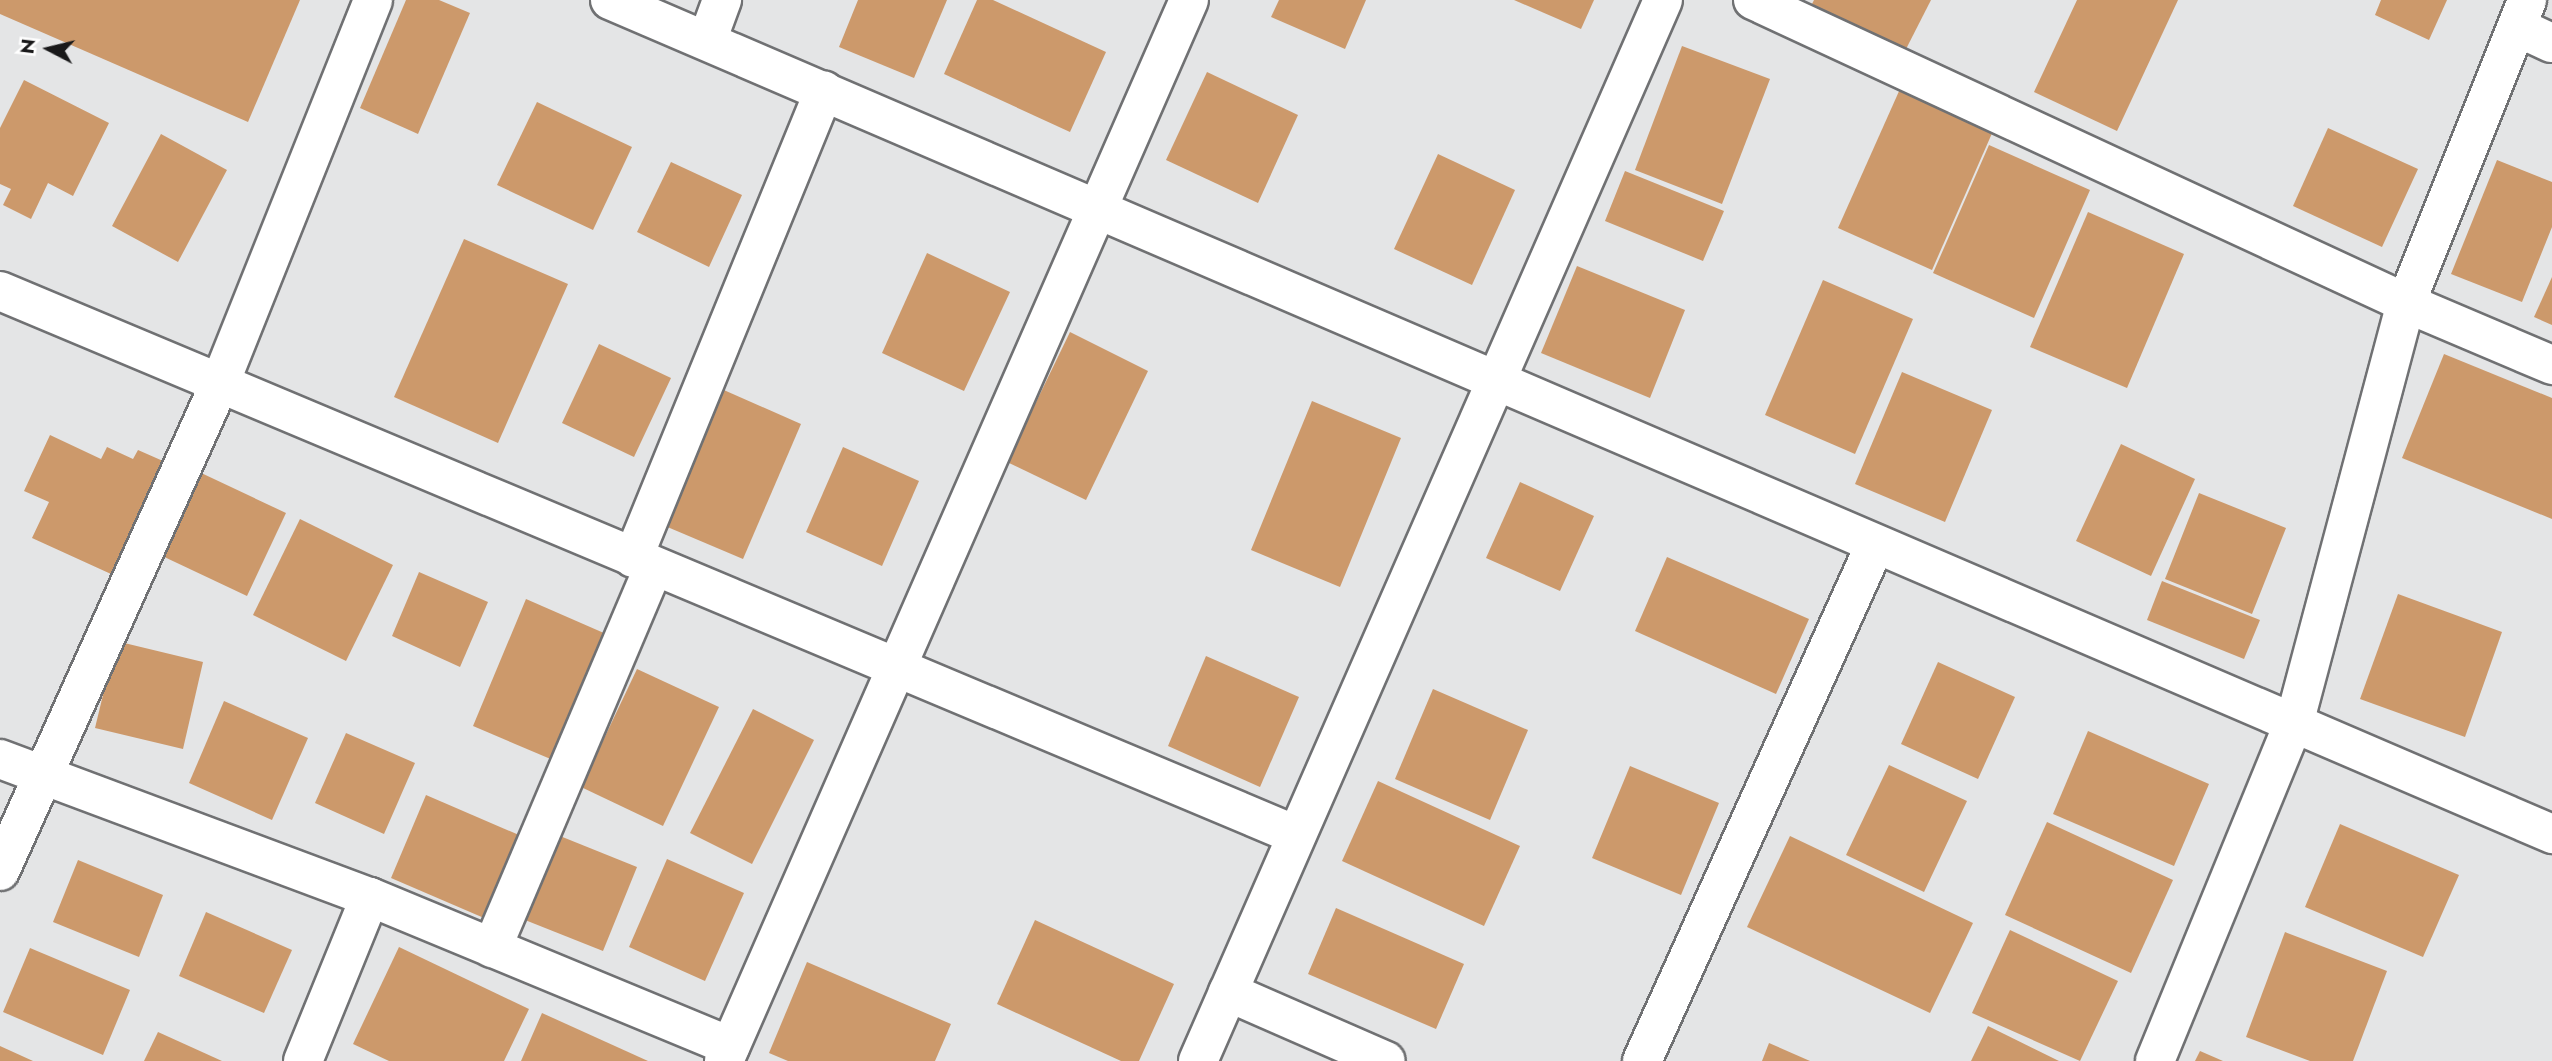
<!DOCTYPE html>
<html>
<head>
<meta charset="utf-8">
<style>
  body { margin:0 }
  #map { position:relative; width:2552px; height:1061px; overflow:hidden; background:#e4e5e6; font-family:Jost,sans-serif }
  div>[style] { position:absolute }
  .building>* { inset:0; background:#cc996b }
  .roads { filter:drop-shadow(2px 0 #707173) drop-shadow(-2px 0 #707173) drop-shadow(0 2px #707173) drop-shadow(0 -2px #707173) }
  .minor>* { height:38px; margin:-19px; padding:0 19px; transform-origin:19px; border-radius:19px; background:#fff }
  span { translate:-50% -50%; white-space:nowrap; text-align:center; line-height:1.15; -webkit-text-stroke:6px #fff; paint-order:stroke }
  .north { position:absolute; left:14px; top:14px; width:70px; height:70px; -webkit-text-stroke:5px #fff; paint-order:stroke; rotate:277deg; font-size:19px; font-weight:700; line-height:28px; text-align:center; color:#19191a }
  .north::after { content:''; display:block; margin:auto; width:24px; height:32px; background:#19191a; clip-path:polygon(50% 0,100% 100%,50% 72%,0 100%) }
</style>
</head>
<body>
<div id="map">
  <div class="building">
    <div style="clip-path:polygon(0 0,300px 0,248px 122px,0 14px)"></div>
    <div style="clip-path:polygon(406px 0,439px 0,470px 13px,418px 134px,360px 108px)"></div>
    <div style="clip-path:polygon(858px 0,947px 0,914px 78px,839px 47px)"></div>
    <div style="clip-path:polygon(977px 0,993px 0,1106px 52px,1070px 132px,944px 74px)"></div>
    <div style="clip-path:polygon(1279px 0,1366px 0,1345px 49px,1271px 17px)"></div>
    <div style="clip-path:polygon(1514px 0,1594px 0,1581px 29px)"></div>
    <div style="clip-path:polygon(1814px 0,1931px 0,1905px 51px,1812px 4px)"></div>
    <div style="clip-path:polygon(2077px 0,2178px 0,2117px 131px,2034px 92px)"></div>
    <div style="clip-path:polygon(2381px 0,2447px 0,2429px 40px,2375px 15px)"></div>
    <div style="clip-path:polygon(1682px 46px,1770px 79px,1722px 204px,1635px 170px)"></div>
    <div style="clip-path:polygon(1207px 72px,1298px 115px,1258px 203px,1166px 160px)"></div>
    <div style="clip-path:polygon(24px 80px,109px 123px,73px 196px,48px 183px,31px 219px,3px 205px,11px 189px,0 184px,0 128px)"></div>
    <div style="clip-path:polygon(1900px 89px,1993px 131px,1932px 270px,1838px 228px)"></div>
    <div style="clip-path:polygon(537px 102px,632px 147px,593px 230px,497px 185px)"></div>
    <div style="clip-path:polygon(2328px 128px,2418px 169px,2382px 247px,2293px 206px)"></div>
    <div style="clip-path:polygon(161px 134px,227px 170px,178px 262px,112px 226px)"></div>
    <div style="clip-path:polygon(1989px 145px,2090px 190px,2034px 318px,1933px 273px)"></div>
    <div style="clip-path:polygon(1438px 154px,1515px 190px,1472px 285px,1394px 249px)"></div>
    <div style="clip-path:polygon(2497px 160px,2552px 182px,2552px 227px,2522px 302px,2451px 274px)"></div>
    <div style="clip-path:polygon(671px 162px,742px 195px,709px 267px,637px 232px)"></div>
    <div style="clip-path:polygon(1625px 171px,1724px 211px,1703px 261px,1605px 221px)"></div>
    <div style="clip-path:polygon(2088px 212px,2184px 254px,2127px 388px,2030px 347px)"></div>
    <div style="clip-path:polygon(464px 239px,568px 284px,498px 443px,394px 397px)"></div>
    <div style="clip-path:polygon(927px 253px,1010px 292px,964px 391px,882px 353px)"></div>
    <div style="clip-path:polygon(1577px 266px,1685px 310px,1650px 398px,1541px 353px)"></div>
    <div style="clip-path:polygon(2552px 277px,2552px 325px,2534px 317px)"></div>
    <div style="clip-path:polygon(1823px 280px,1913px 319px,1855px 454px,1765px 415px)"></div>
    <div style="clip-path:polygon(1070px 332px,1148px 371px,1086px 500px,1007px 462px)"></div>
    <div style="clip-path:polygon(599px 344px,671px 378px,634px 457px,562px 423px)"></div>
    <div style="clip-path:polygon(2444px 354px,2552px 398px,2552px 519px,2402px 458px)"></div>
    <div style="clip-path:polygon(1902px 372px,1992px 410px,1945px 522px,1855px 484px)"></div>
    <div style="clip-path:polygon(717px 387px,801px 424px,743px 559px,658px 523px)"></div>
    <div style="clip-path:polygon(1312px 401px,1401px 438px,1340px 587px,1251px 550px)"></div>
    <div style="clip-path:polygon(50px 435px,101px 459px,107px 447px,133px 459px,138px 450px,163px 461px,111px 574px,32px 538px,49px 502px,24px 491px)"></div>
    <div style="clip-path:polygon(2121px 444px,2195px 479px,2151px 576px,2076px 541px)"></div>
    <div style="clip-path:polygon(843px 447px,919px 481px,882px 566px,806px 532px)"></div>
    <div style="clip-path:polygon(197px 471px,286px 513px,247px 596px,158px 554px)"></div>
    <div style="clip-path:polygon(1520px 482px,1594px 516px,1560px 591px,1486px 558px)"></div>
    <div style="clip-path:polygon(2199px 493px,2286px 528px,2252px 614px,2165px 579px)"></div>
    <div style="clip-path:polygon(300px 519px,393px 565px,346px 661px,253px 615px)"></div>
    <div style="clip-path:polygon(1667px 557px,1809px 619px,1776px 694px,1635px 631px)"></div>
    <div style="clip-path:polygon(419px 572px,488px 602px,460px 667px,392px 636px)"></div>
    <div style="clip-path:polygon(2162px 581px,2260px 620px,2244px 659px,2147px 620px)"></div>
    <div style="clip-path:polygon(2398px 594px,2502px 632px,2465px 737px,2360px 699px)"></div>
    <div style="clip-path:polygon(526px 599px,613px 637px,560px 763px,473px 726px)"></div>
    <div style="clip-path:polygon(116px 641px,203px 662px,183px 749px,95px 728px)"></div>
    <div style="clip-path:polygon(1206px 656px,1299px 697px,1260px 787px,1168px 746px)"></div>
    <div style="clip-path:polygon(1938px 662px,2015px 697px,1978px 779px,1901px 744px)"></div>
    <div style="clip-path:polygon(637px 669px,719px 707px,663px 826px,581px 787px)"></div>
    <div style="clip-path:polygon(1433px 689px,1528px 730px,1490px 820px,1395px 779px)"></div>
    <div style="clip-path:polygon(224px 701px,308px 738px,272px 820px,189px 783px)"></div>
    <div style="clip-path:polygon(753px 709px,814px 740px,752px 864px,690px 833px)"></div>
    <div style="clip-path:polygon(2088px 731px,2209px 784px,2174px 866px,2053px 814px)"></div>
    <div style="clip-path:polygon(346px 733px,415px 763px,384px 834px,315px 803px)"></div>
    <div style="clip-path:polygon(1889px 765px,1967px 801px,1924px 892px,1846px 855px)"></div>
    <div style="clip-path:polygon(1630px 766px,1719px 803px,1681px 895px,1592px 858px)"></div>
    <div style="clip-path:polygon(1378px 781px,1520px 846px,1484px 926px,1342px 861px)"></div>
    <div style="clip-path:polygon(426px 795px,519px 835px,484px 918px,391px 878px)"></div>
    <div style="clip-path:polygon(2047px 822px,2173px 880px,2131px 973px,2005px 915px)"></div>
    <div style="clip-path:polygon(2340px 824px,2459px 875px,2423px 957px,2305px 907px)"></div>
    <div style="clip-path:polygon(555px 834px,637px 867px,603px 951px,520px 918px)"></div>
    <div style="clip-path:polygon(1790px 836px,1973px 923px,1930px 1013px,1747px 927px)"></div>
    <div style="clip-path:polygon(667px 859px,744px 893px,705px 981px,629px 947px)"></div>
    <div style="clip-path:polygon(78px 860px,163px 895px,139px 957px,53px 922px)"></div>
    <div style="clip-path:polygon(1336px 908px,1464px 964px,1436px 1029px,1308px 974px)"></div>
    <div style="clip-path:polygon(206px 912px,292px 950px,264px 1013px,179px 976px)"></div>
    <div style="clip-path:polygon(1035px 920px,1174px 984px,1139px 1061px,1121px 1061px,997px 1004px)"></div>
    <div style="clip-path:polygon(2010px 930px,2118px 981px,2080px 1061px,1972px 1013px)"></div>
    <div style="clip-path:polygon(2285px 932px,2387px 971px,2353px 1061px,2310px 1061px,2246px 1037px)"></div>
    <div style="clip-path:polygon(399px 947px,529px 1009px,504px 1061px,389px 1061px,353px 1044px)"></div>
    <div style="clip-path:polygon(30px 948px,130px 990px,103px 1055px,3px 1012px)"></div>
    <div style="clip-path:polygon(807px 962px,951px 1024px,935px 1061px,788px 1061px,769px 1053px)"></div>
    <div style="clip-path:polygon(542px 1013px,648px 1061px,521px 1061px)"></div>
    <div style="clip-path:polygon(1988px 1026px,2059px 1061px,1971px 1061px)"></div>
    <div style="clip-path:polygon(158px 1032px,222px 1061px,144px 1061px)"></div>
    <div style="clip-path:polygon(1769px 1043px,1810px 1061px,1762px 1061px)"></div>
    <div style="clip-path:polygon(0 1046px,33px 1061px,0 1061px)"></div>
    <div style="clip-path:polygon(2200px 1051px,2223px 1061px,2195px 1061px)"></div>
  </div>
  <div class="roads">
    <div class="minor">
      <div style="left:610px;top:0;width:2114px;rotate:23.24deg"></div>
      <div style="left:1753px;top:0;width:720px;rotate:24.89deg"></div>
      <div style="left:2406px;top:303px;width:159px;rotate:23deg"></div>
      <div style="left:2517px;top:27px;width:38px;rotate:25deg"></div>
      <div style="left:707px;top:41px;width:44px;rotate:-69.9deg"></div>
      <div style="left:0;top:291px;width:1406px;rotate:22.77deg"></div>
      <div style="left:633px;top:558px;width:505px;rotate:-67.76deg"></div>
      <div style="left:0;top:759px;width:395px;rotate:20.5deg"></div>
      <div style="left:370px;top:897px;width:390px;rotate:22.5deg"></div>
      <div style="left:0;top:871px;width:535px;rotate:-65.73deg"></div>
      <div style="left:220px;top:383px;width:412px;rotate:-68.2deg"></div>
      <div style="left:492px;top:948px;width:414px;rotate:-67deg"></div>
      <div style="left:1228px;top:992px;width:172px;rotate:23.6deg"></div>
      <div style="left:303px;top:1061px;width:177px;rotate:-67.8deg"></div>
      <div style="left:724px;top:1061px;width:1158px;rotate:-66.33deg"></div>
      <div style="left:1198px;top:1061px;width:1158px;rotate:-66.33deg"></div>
      <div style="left:1642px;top:1061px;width:566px;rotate:-65.7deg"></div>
      <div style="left:2155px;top:1061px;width:369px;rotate:-67.7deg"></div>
      <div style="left:2295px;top:720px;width:432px;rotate:-75.1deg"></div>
      <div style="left:2406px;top:303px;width:326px;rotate:-68.2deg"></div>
    </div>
  </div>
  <div class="north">N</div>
</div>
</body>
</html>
